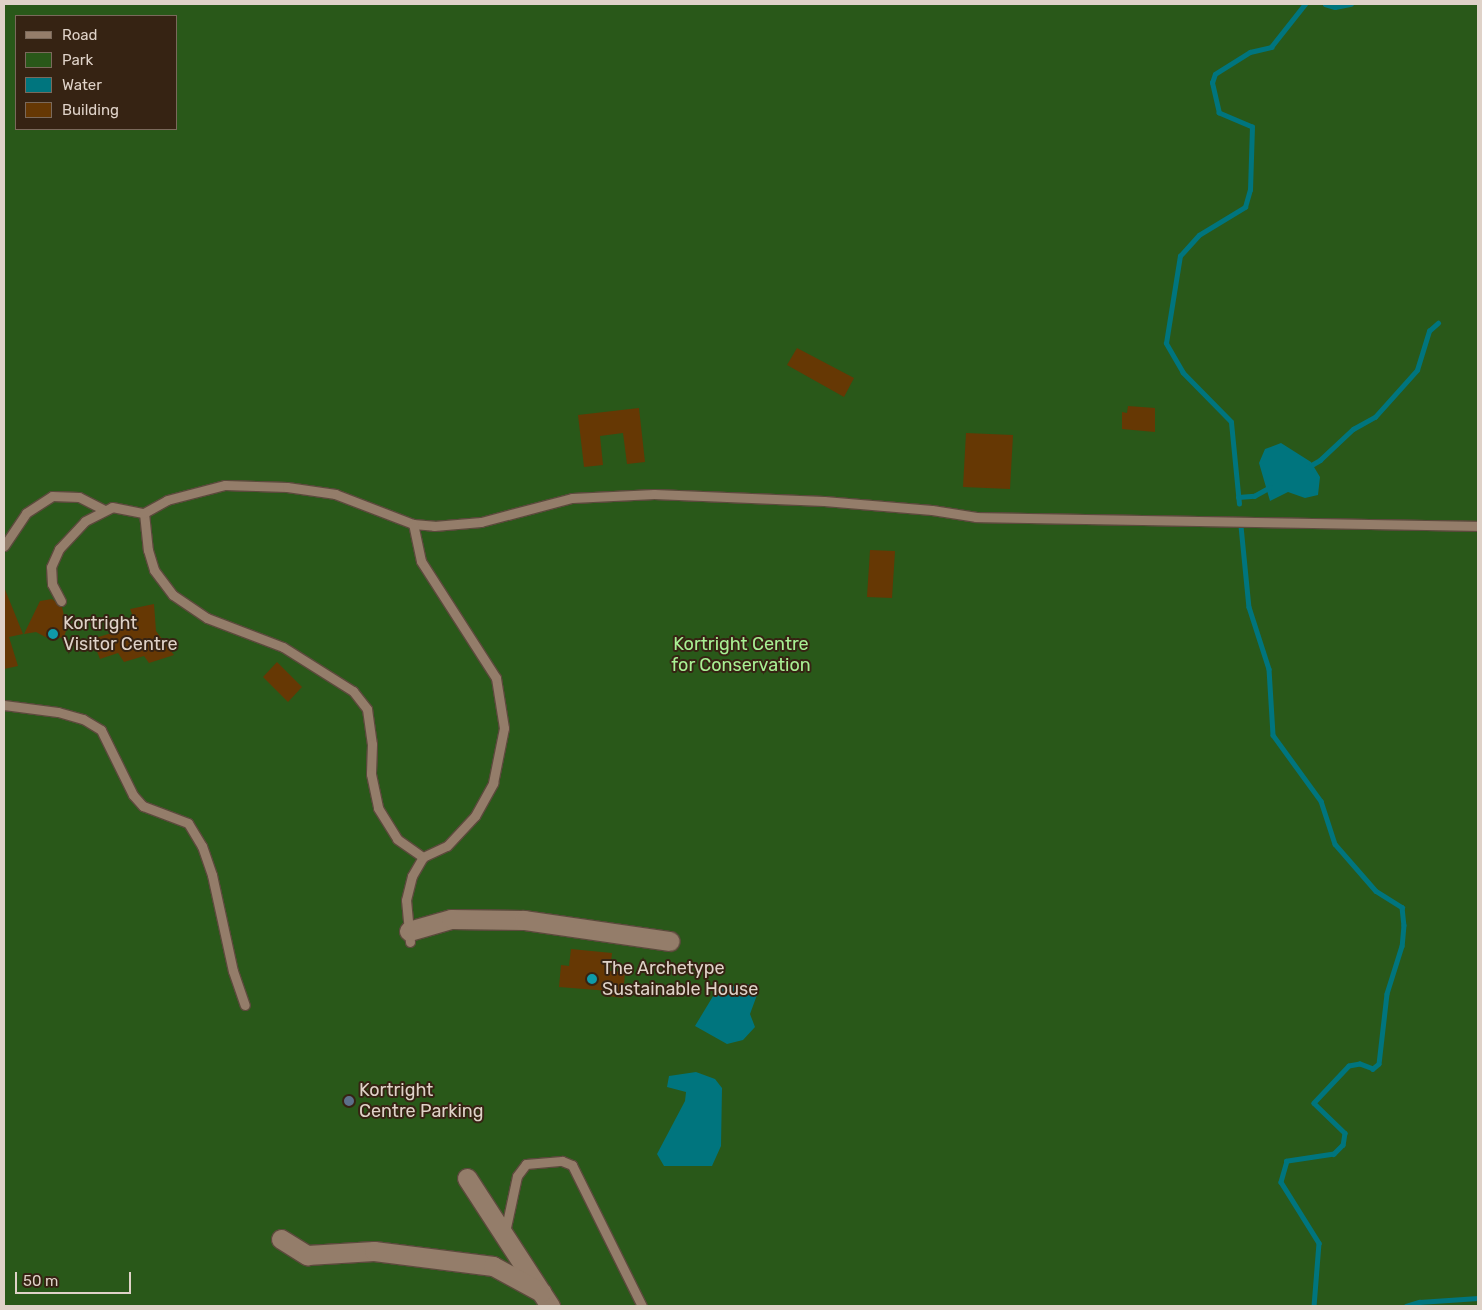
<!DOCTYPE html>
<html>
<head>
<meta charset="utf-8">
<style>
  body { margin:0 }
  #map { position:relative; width:1482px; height:1310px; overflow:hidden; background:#412d1d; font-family:Rubik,sans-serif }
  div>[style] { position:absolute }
  .green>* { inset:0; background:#295819 }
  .water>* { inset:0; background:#00757e }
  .stream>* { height:4.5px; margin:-2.25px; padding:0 2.25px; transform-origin:2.25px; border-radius:2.25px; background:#00757e }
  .building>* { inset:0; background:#663804 }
  .roads { filter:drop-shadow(1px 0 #5b4a3c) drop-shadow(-1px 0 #5b4a3c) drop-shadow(0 1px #5b4a3c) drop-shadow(0 -1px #5b4a3c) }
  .lane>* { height:9px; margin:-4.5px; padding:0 4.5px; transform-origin:4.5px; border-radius:4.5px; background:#947d6a }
  .street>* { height:19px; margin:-9.5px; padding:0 9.5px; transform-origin:9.5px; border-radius:9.5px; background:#947d6a }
  .dots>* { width:14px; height:14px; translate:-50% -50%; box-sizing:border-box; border:2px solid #362313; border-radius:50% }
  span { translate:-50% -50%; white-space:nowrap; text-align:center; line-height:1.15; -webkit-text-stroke:4px #362313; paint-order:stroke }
  .poi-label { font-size:18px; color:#dfd2c8 }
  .left { translate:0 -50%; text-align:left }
  .park-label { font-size:18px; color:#a8ef93 }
  .frame { position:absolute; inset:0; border:5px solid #dfd2c8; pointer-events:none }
  .legend { position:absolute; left:15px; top:15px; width:162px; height:115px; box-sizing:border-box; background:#362313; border:1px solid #7a695b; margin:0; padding:6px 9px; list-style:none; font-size:15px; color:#dfd2c8 }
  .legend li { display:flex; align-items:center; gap:10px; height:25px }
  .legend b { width:25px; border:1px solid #7a695b }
  .scale { position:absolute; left:15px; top:1272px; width:116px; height:22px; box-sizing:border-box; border:2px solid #dfd2c8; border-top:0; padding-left:6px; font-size:15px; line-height:18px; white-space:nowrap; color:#dfd2c8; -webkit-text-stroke:4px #362313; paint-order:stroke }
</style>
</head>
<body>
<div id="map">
  <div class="green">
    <div style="clip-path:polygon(evenodd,4px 4px,1478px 4px,1478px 1306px,4px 1306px,4px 4px,16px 16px,176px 16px,176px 129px,16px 129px,16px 16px)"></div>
  </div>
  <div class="water">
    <div style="clip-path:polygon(1281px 443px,1311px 462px,1320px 477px,1318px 495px,1305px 498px,1288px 492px,1270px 501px,1259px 463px,1265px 449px)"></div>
    <div style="clip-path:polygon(748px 984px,757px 995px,750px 1014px,755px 1027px,743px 1040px,727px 1044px,695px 1026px,718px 988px)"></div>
    <div style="clip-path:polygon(696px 1072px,715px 1079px,722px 1088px,721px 1146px,712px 1166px,664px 1166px,657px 1154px,685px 1101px,686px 1092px,667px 1087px,669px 1076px)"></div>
  </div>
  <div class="stream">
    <div style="left:1325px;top:4px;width:10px;rotate:17deg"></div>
    <div style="left:1335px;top:7px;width:16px;rotate:-11deg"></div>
    <div style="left:1308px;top:467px;width:14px;rotate:-30deg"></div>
    <div style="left:1320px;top:460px;width:45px;rotate:-43.2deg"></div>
    <div style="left:1353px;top:429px;width:25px;rotate:-29deg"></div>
    <div style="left:1375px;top:417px;width:63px;rotate:-48.2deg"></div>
    <div style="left:1417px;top:370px;width:41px;rotate:-72.9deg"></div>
    <div style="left:1429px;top:331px;width:12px;rotate:-42deg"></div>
    <div style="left:1238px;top:497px;width:16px;rotate:-4deg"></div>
    <div style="left:1254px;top:496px;width:18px;rotate:-29deg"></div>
    <div style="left:1239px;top:504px;width:82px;rotate:-95.6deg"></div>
    <div style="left:1231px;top:422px;width:69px;rotate:-134.4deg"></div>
    <div style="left:1183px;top:373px;width:34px;rotate:-120deg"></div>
    <div style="left:1166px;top:343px;width:88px;rotate:-80.9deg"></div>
    <div style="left:1180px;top:256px;width:28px;rotate:-48deg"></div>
    <div style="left:1199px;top:235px;width:54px;rotate:-31.3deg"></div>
    <div style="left:1245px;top:207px;width:18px;rotate:-74deg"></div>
    <div style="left:1250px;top:190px;width:63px;rotate:-88.2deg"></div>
    <div style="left:1252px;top:127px;width:36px;rotate:-157deg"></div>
    <div style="left:1219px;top:113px;width:31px;rotate:-103deg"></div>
    <div style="left:1212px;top:83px;width:9px;rotate:-72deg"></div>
    <div style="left:1215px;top:74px;width:41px;rotate:-32.2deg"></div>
    <div style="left:1250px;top:52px;width:22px;rotate:-13deg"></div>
    <div style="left:1271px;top:47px;width:55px;rotate:-51.7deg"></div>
    <div style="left:1241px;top:526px;width:81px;rotate:84.4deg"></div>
    <div style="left:1249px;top:607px;width:65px;rotate:72.1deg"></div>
    <div style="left:1269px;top:669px;width:66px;rotate:86.5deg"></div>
    <div style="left:1273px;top:735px;width:82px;rotate:54deg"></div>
    <div style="left:1321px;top:801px;width:45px;rotate:72deg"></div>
    <div style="left:1335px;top:844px;width:62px;rotate:48.9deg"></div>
    <div style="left:1376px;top:891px;width:31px;rotate:32deg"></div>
    <div style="left:1402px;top:907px;width:18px;rotate:84deg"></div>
    <div style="left:1404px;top:925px;width:21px;rotate:95deg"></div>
    <div style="left:1402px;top:946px;width:50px;rotate:107.4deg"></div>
    <div style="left:1387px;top:994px;width:70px;rotate:96.5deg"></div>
    <div style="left:1379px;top:1064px;width:8px;rotate:140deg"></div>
    <div style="left:1373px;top:1069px;width:14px;rotate:-159deg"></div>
    <div style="left:1360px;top:1064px;width:11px;rotate:170deg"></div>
    <div style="left:1349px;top:1066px;width:51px;rotate:133.4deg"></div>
    <div style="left:1314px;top:1103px;width:43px;rotate:44.1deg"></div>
    <div style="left:1345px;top:1133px;width:12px;rotate:99deg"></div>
    <div style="left:1343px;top:1145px;width:13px;rotate:135deg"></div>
    <div style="left:1334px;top:1154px;width:48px;rotate:171.5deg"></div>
    <div style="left:1287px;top:1161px;width:22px;rotate:106deg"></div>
    <div style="left:1281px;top:1182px;width:72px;rotate:58.1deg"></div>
    <div style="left:1319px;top:1243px;width:63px;rotate:94.5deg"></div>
    <div style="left:1406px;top:1306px;width:14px;rotate:-17deg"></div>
    <div style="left:1419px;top:1302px;width:59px;rotate:-3.9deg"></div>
  </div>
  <div class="building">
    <div style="clip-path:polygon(797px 348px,854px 378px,844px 397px,787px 365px)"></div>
    <div style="clip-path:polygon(1128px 406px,1155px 408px,1155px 432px,1122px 429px,1122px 412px,1127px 413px)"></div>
    <div style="clip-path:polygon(639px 408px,645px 462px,627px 464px,623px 433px,600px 436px,603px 465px,584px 467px,578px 415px)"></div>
    <div style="clip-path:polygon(966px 433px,1013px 435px,1010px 489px,963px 487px)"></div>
    <div style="clip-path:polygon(870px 550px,895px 551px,892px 598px,867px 597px)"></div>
    <div style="clip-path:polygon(4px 587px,23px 634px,9px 637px,18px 666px,4px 669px)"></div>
    <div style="clip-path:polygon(52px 599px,62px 607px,67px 628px,64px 637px,51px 640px,36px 632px,24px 634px,40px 601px)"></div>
    <div style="clip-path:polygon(154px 604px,156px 631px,174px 655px,149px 663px,144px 656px,124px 662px,118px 653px,100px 659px,92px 639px,118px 631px,114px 622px,134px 619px,130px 609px)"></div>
    <div style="clip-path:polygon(277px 662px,302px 687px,288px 702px,263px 677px)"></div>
    <div style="clip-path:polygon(571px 949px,612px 953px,610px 971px,625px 972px,623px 998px,608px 996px,609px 991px,559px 987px,561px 965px,569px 966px)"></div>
  </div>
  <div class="roads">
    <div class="lane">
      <div style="left:144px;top:513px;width:37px;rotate:84deg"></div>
      <div style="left:148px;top:550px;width:21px;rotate:73deg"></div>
      <div style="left:154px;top:570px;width:31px;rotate:53deg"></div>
      <div style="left:173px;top:595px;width:41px;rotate:34.1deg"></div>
      <div style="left:207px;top:618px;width:81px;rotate:20.9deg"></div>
      <div style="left:283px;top:647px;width:83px;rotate:32.2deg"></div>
      <div style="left:353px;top:691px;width:23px;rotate:52deg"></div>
      <div style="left:367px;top:709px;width:35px;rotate:82deg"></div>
      <div style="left:372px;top:744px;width:30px;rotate:92deg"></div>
      <div style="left:371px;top:774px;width:35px;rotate:78deg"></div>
      <div style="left:378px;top:808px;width:36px;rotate:58deg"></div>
      <div style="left:397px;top:839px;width:32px;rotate:35deg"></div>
      <div style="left:4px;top:546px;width:40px;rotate:-56deg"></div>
      <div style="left:26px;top:513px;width:31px;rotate:-33deg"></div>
      <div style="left:52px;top:496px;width:27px;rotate:2deg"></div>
      <div style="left:79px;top:497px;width:28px;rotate:27deg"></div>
      <div style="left:61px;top:601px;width:19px;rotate:-118deg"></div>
      <div style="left:52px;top:584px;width:17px;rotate:-93deg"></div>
      <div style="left:51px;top:567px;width:20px;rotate:-66deg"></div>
      <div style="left:59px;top:549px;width:38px;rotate:-47deg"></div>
      <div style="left:85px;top:521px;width:30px;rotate:-27deg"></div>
      <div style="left:112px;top:507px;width:33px;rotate:11deg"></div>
      <div style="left:144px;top:513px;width:26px;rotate:-29deg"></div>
      <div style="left:167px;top:500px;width:60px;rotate:-14.5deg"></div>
      <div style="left:225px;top:485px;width:62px;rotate:1.8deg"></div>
      <div style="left:287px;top:487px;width:49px;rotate:8.3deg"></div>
      <div style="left:335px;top:494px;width:84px;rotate:21deg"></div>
      <div style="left:413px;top:524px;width:21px;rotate:5deg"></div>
      <div style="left:434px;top:526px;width:47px;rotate:-4.9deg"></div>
      <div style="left:481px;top:522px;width:94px;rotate:-14.8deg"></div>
      <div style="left:572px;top:498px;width:82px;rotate:-2.8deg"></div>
      <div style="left:654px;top:494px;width:170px;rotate:2.4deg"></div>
      <div style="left:824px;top:501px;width:108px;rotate:4.8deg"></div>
      <div style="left:932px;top:510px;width:45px;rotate:9deg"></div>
      <div style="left:976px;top:517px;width:502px;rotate:1.03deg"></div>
      <div style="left:4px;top:705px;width:54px;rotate:7.4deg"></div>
      <div style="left:58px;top:712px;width:26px;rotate:16deg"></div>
      <div style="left:83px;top:719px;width:21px;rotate:31deg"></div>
      <div style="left:101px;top:730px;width:72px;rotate:63.8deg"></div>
      <div style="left:133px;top:795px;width:15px;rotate:48deg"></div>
      <div style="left:143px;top:806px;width:48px;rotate:20.7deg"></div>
      <div style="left:188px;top:823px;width:27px;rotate:59deg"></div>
      <div style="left:202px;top:846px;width:31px;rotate:71deg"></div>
      <div style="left:212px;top:875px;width:98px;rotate:77.7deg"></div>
      <div style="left:233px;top:971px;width:36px;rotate:71deg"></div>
      <div style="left:410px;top:942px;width:42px;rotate:-95.4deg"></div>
      <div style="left:406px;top:900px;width:25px;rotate:-76deg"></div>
      <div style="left:412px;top:876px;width:22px;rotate:-60deg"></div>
      <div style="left:423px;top:857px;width:26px;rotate:-25deg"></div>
      <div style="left:447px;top:846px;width:41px;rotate:-47deg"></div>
      <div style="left:475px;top:816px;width:38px;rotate:-61deg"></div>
      <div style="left:493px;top:783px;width:56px;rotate:-78.7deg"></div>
      <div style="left:504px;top:728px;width:51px;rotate:-99.1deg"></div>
      <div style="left:496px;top:678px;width:139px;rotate:-122.7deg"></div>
      <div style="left:421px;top:561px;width:38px;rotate:-102deg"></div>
      <div style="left:505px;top:1232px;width:57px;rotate:-77.9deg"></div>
      <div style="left:517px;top:1176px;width:15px;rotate:-53deg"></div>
      <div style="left:526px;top:1164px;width:36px;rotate:-5deg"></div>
      <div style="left:562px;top:1161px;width:11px;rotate:22deg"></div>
      <div style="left:572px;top:1165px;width:157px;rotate:63.6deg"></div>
    </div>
    <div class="street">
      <div style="left:409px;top:931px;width:44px;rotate:-15.9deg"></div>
      <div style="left:451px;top:919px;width:73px;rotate:0.8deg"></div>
      <div style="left:524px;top:920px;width:147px;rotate:8.2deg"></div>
      <div style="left:467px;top:1178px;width:153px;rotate:57deg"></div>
      <div style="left:281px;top:1239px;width:31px;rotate:32deg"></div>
      <div style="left:307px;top:1255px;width:67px;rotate:-3.4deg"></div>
      <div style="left:374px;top:1251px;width:120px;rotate:7.2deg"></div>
      <div style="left:493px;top:1266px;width:55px;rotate:28.4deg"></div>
    </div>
  </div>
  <div class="dots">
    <div style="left:53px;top:634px;background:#0f9aa8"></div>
    <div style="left:592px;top:979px;background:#0f9aa8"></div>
    <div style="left:349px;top:1101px;background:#5c6f8a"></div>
  </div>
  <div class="poi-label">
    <span class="left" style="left:63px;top:634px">Kortright<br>Visitor Centre</span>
    <span class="left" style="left:602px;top:979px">The Archetype<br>Sustainable House</span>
    <span class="left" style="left:359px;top:1101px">Kortright<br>Centre Parking</span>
  </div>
  <div class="park-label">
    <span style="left:741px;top:655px">Kortright Centre<br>for Conservation</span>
  </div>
  <div class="frame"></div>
  <ul class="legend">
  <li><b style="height:6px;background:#947d6a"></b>Road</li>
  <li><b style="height:14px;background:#295819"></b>Park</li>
  <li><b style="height:14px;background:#00757e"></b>Water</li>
  <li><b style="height:14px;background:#663804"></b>Building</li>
  </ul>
  <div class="scale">50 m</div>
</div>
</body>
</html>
